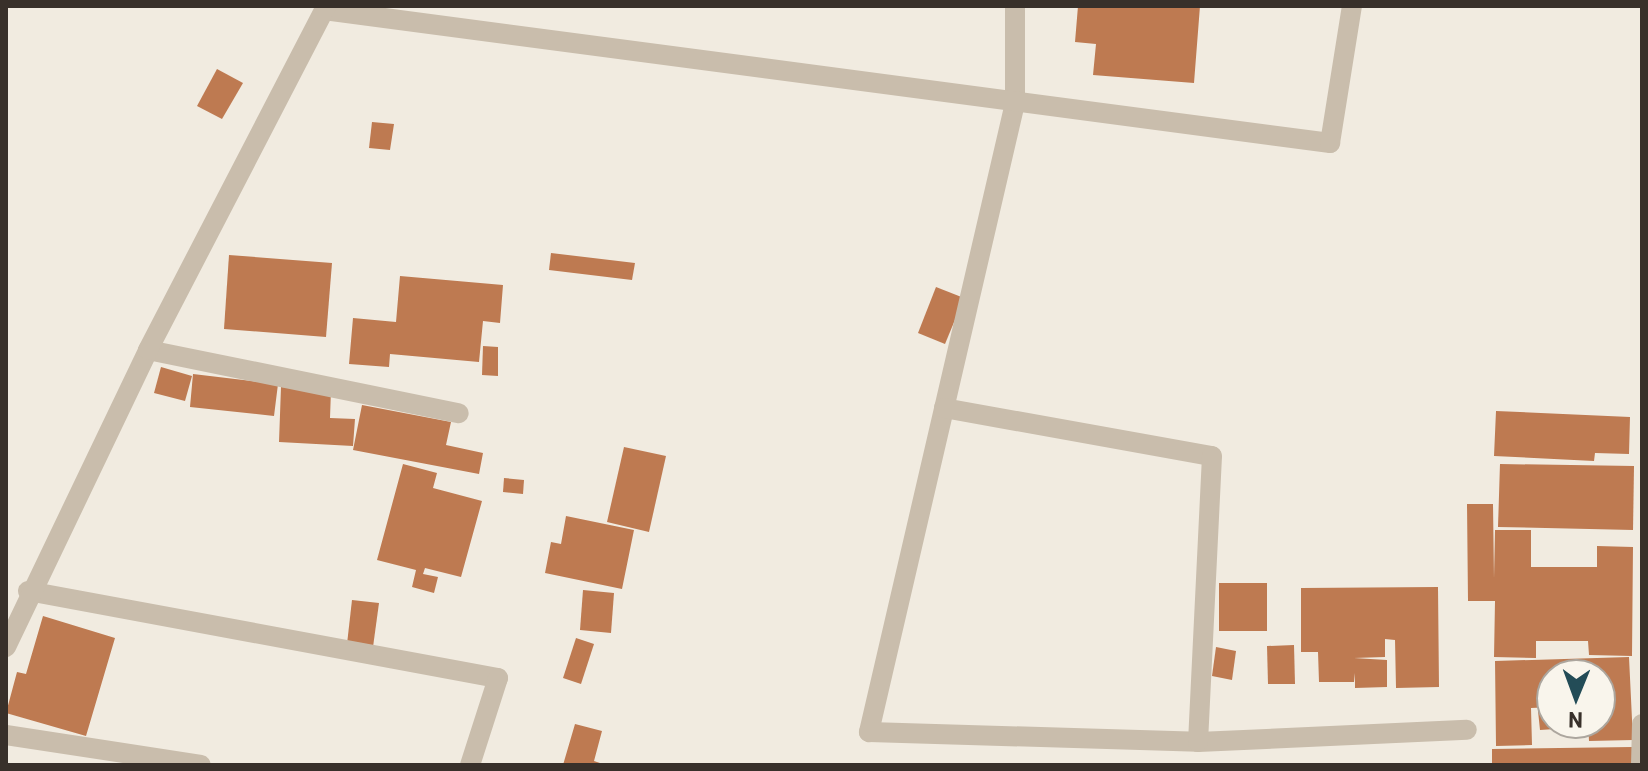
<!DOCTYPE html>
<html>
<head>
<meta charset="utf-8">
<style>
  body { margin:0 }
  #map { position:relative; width:1648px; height:771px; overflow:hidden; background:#f1ebe0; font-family:Barlow,sans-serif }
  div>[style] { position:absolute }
  .building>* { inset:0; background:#be7a51 }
  .minor>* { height:20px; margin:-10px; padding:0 10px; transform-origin:10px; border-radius:10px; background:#c9bdac }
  span { translate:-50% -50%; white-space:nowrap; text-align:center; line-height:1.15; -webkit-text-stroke:8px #f9f5ec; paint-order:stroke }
  .frame { position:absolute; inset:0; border:8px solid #38302a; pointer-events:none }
  .north { position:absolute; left:1536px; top:659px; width:80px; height:80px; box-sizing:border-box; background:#f9f5ec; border:2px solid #aca69e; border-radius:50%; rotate:181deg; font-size:22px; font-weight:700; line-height:32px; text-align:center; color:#38302a }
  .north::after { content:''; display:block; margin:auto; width:28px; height:36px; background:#234c57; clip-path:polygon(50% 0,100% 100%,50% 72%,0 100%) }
</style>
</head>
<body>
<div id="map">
  <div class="building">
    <div style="clip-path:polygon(1078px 6px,1200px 6px,1194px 83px,1093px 75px,1096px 44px,1075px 42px)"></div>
    <div style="clip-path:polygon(217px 69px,243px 83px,222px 119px,197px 106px)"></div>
    <div style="clip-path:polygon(372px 122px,394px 124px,390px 150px,369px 148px)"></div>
    <div style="clip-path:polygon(551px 253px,635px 263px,632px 280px,549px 270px)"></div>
    <div style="clip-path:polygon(229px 255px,332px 263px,326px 337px,224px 329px)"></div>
    <div style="clip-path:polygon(400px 276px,503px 285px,500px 323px,483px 321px,479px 362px,390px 354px,389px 367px,349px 364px,353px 318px,396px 322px)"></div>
    <div style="clip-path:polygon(936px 287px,964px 298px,945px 344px,918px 333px)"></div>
    <div style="clip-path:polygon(483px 346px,498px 347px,498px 376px,482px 375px)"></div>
    <div style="clip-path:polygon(161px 367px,192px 376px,185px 401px,154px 393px)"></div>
    <div style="clip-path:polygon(193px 374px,278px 384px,274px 416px,190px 407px)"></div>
    <div style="clip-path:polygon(281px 387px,331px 390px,330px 418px,355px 419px,353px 446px,279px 442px)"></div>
    <div style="clip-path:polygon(362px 405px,451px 422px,446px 445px,483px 453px,479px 474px,353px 450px)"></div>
    <div style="clip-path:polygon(1496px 411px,1630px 417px,1629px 454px,1595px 453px,1594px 461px,1494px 456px)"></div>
    <div style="clip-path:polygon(624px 447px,666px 456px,649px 532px,607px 522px)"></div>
    <div style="clip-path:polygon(403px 464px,437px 473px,433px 488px,482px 501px,461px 577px,425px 568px,423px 574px,438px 577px,434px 593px,412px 587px,416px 570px,377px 560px)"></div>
    <div style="clip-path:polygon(1500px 464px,1634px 466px,1633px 530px,1498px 527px)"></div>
    <div style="clip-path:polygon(504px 478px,524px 480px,523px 494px,503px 492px)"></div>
    <div style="clip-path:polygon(1467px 504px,1493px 504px,1494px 578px,1495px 530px,1531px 530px,1531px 567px,1597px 567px,1597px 546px,1633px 547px,1632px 656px,1589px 655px,1588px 641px,1536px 641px,1536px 658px,1494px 657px,1495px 601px,1468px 601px)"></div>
    <div style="clip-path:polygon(566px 516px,634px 530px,622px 589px,545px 573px,551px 542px,561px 544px)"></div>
    <div style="clip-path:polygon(1219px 583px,1267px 583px,1267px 631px,1219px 631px)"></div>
    <div style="clip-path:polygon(1438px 587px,1439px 687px,1396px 688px,1395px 640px,1385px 639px,1385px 657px,1354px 658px,1387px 660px,1387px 687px,1355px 688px,1355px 673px,1354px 682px,1319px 682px,1318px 652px,1301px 652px,1301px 588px)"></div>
    <div style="clip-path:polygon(583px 590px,614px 593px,611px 633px,580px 630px)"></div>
    <div style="clip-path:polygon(352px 600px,379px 603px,373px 647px,347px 644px)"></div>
    <div style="clip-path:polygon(43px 616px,115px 638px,86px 736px,6px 713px,17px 672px,26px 674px)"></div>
    <div style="clip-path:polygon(576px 638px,594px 644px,581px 684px,563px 678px)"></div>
    <div style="clip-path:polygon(1294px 645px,1295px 684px,1268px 684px,1267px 646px)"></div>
    <div style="clip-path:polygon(1216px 647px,1236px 651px,1232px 680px,1212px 676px)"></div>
    <div style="clip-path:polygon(1629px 657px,1633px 740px,1589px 741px,1588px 723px,1600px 723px,1600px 675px,1552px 675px,1552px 707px,1531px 708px,1532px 745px,1496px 746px,1495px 661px)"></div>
    <div style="clip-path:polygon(1552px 710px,1552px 723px,1570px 728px,1540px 730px,1538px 711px)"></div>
    <div style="clip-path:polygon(575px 724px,602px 731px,594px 761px,606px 765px,563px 765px)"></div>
    <div style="clip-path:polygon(1632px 747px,1632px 765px,1492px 765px,1492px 749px)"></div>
  </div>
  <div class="minor">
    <div style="left:1015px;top:6px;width:97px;rotate:90deg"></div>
    <div style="left:1015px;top:103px;width:646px;rotate:103.07deg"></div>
    <div style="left:869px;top:732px;width:329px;rotate:1.7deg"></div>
    <div style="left:1198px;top:742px;width:269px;rotate:-2.6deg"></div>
    <div style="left:324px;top:10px;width:1015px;rotate:7.53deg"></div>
    <div style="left:1330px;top:143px;width:139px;rotate:-80.9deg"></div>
    <div style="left:148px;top:350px;width:317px;rotate:11.5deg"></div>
    <div style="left:944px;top:408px;width:272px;rotate:10.2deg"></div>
    <div style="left:1212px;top:456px;width:286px;rotate:92.8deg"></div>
    <div style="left:28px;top:591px;width:478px;rotate:10.5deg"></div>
    <div style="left:498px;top:678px;width:91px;rotate:107.8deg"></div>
    <div style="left:6px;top:647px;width:329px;rotate:-64.4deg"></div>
    <div style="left:148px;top:350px;width:387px;rotate:-62.6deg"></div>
    <div style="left:6px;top:735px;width:197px;rotate:8.7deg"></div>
    <div style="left:1641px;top:765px;width:41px;rotate:-88.6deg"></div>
  </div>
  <div class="frame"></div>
  <div class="north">N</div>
</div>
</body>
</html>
